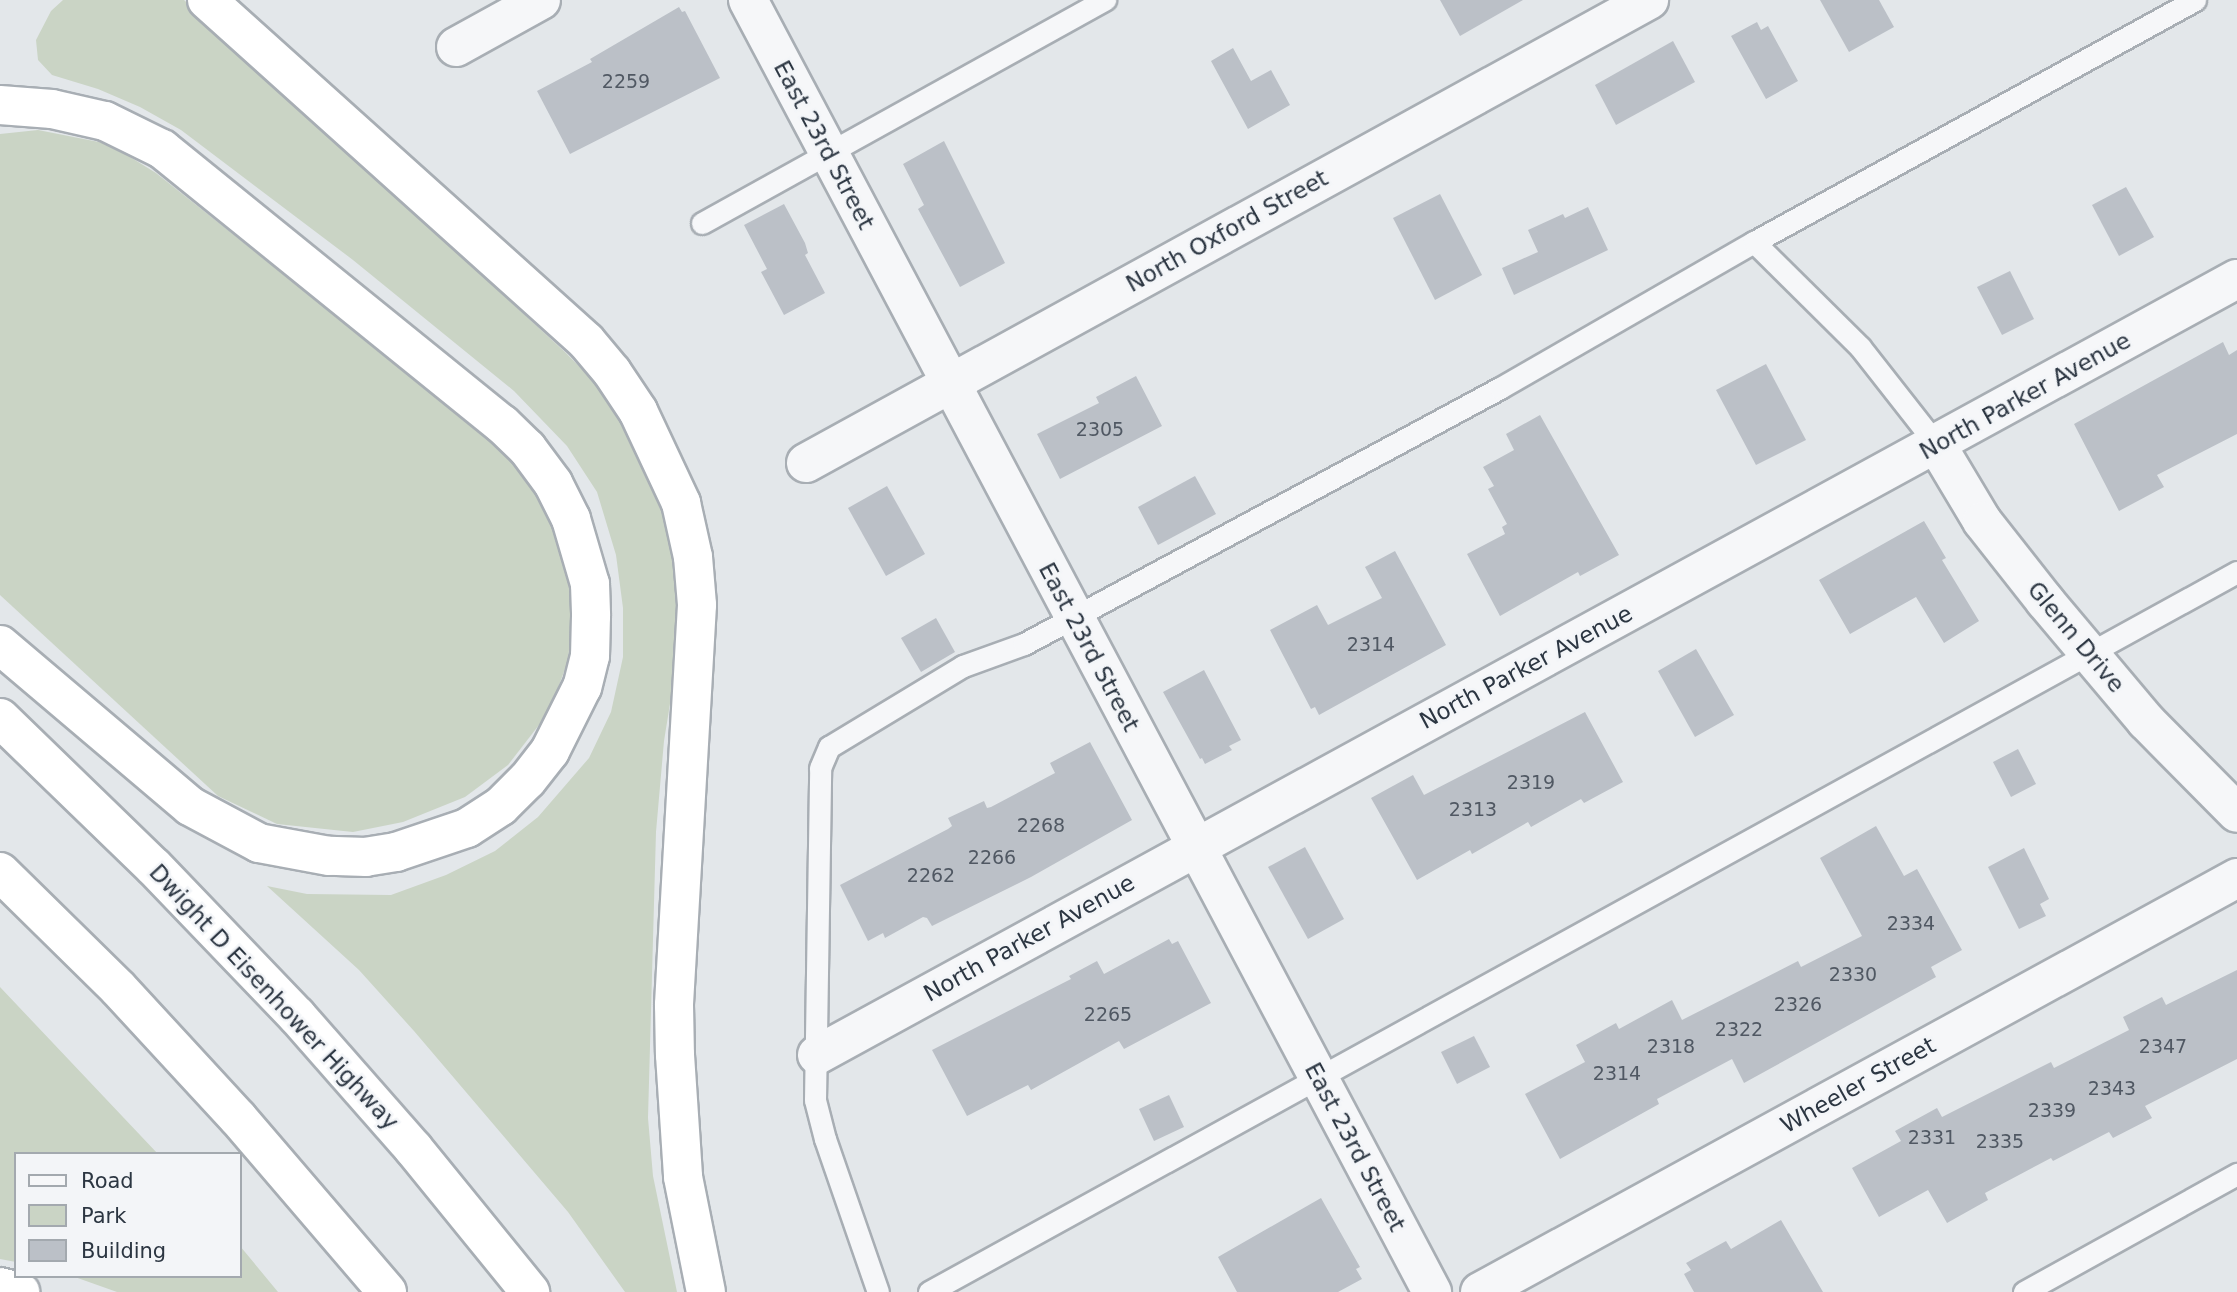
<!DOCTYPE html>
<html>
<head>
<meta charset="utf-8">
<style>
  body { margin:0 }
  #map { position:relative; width:2237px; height:1292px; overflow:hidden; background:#e3e7ea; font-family:"DejaVu Sans",sans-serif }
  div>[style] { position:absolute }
  .green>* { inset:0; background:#cad4c5 }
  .building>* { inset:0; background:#bbc0c7 }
  .roads { filter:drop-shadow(2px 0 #a8aeb4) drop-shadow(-2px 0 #a8aeb4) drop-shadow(0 2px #a8aeb4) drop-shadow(0 -2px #a8aeb4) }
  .service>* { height:21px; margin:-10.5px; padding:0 10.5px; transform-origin:10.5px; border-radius:10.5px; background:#f6f7f9 }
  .minor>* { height:38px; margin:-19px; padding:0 19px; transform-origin:19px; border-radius:19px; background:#f6f7f9 }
  .motorway>* { height:38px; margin:-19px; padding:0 19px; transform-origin:19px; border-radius:19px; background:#fff }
  span { translate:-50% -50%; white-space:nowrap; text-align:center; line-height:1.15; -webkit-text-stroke:5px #f3f5f8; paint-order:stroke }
  .number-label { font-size:19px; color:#505863 }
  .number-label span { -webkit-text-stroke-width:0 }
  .street-label { font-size:23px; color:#2c3642 }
  .legend { position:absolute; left:14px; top:1152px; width:228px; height:126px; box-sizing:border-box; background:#f3f5f8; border:2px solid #a3a9af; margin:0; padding:9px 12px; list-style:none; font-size:21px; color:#2c3642 }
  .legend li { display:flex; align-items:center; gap:14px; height:35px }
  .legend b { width:35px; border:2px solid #a3a9af }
</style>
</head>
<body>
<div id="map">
  <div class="green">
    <div style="clip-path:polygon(63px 0,184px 0,566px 353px,606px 394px,623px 417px,665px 501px,684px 617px,664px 741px,656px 832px,648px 1118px,653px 1176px,677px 1292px,625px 1292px,568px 1212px,414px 1031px,359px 970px,267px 886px,307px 894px,391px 895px,446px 875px,495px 851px,538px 817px,589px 758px,611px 712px,623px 657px,623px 608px,616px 555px,597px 492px,567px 446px,514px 391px,353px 260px,181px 130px,140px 107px,98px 89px,52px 75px,38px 60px,36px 40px,51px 11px)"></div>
    <div style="clip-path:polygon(38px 130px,109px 144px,156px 173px,476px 427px,524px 473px,549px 505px,566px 549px,573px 609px,568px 661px,549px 712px,508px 765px,465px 797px,403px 822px,353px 832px,277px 824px,218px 796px,0 595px,0 134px)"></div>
    <div style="clip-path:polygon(0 987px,158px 1154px,16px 1154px,16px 1262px,0 1259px)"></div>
    <div style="clip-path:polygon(240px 1246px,278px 1292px,117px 1292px,72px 1276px,240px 1276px)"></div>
  </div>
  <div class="building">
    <div style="clip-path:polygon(1440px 0,1523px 0,1460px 36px)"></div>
    <div style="clip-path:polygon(1820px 0,1879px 0,1894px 27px,1849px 52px)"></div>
    <div style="clip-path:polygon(679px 7px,682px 12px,685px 11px,720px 78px,570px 154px,537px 91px,592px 62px,590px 59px)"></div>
    <div style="clip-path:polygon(1757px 22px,1761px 30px,1768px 26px,1798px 81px,1766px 99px,1731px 36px)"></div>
    <div style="clip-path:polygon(1673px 41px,1695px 82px,1616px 125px,1595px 85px)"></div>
    <div style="clip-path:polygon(1233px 48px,1251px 81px,1271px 70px,1290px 105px,1248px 129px,1211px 61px)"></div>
    <div style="clip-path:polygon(944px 141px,1005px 263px,960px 287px,918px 209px,924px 205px,903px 164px)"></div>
    <div style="clip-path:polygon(2126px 187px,2154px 237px,2119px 256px,2092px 205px)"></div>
    <div style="clip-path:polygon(1440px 194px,1482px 275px,1435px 300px,1393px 218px)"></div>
    <div style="clip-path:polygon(784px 204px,805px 243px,808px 253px,805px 255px,825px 293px,784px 315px,761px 272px,767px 269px,744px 225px)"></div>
    <div style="clip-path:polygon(1588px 207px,1608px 250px,1514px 295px,1502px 268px,1538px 252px,1528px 230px,1563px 214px,1565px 218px)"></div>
    <div style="clip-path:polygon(2010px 271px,2034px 319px,2002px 335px,1977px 287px)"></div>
    <div style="clip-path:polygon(2223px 342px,2229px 355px,2237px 350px,2237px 434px,2157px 475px,2164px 487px,2119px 511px,2074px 424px)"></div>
    <div style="clip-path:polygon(1766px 364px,1806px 440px,1756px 465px,1716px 390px)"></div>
    <div style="clip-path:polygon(1136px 376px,1162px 426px,1060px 479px,1037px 434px,1099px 403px,1096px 397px)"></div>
    <div style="clip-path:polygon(1540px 415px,1619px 555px,1580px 576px,1578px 572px,1500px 616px,1467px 554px,1505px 534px,1502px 527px,1507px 524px,1488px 489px,1494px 486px,1483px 467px,1514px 450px,1506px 434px)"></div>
    <div style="clip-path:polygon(1195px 476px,1216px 514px,1158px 545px,1138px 507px)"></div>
    <div style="clip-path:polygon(887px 486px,925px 554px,886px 576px,848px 508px)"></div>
    <div style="clip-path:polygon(1924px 521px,1946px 558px,1942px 560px,1979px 621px,1944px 643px,1916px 597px,1850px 634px,1819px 580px)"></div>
    <div style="clip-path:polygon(1395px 551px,1446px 645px,1319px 715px,1315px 707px,1311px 709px,1270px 630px,1317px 605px,1328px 625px,1382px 598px,1365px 567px)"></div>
    <div style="clip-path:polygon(936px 618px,955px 652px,921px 672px,901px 638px)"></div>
    <div style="clip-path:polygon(1696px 649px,1734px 715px,1695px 737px,1658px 671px)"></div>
    <div style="clip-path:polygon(1204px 670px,1241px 740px,1229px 746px,1232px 750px,1205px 764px,1202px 758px,1200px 759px,1163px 692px)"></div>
    <div style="clip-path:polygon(1585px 712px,1623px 782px,1584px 803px,1581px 799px,1531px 827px,1528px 822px,1472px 854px,1470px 850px,1417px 880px,1371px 798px,1413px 775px,1424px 795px)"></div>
    <div style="clip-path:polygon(1090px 742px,1132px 820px,1031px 877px,932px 926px,927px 918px,923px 917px,885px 938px,883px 933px,868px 941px,840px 885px,948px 829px,952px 826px,948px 818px,984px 801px,987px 808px,991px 807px,1055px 773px,1050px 763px)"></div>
    <div style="clip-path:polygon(2018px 749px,2036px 784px,2011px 797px,1993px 762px)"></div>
    <div style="clip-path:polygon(1876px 826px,1904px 876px,1917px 869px,1962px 950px,1931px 967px,1936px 977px,1744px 1083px,1732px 1059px,1657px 1099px,1659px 1104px,1560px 1159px,1525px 1094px,1585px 1062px,1576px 1045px,1616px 1023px,1619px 1029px,1672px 1000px,1682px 1020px,1798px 961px,1801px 967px,1862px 936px,1820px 858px)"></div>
    <div style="clip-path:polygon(1305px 847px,1344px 919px,1308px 939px,1268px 867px)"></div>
    <div style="clip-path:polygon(2024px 848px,2049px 899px,2040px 904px,2046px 916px,2019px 929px,1988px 867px)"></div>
    <div style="clip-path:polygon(1169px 939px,1172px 944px,1178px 941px,1211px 1003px,1124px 1049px,1119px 1041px,1031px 1090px,1028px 1085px,967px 1116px,932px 1050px,1071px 979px,1069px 976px,1097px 961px,1104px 974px)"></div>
    <div style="clip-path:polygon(2237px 970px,2237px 1059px,2145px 1106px,2152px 1118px,2113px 1138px,2109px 1132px,2053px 1161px,2051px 1158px,1985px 1193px,1988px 1200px,1947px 1223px,1928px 1190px,1879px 1217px,1852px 1168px,1901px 1141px,1895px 1131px,1937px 1108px,1942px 1117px,2051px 1062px,2054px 1068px,2129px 1030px,2123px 1017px,2162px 997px,2166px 1005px)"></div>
    <div style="clip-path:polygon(1474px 1036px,1490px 1067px,1457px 1084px,1441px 1052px)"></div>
    <div style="clip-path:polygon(1169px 1095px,1184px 1127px,1154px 1141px,1139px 1109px)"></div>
    <div style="clip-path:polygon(1321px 1198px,1360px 1267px,1356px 1269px,1362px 1279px,1338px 1292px,1237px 1292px,1218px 1257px)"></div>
    <div style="clip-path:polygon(1781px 1220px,1823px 1292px,1694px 1292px,1684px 1274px,1691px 1270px,1686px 1263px,1726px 1241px,1731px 1249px)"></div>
  </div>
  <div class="roads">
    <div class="service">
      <div style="left:702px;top:223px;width:461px;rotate:-29deg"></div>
      <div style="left:1754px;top:242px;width:149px;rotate:44.7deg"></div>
      <div style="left:1860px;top:347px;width:123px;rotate:51.9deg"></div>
      <div style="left:878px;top:1292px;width:162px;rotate:-109.1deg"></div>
      <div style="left:825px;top:1139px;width:40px;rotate:-104.4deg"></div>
      <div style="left:815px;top:1100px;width:332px;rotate:-89.1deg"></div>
      <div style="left:820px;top:768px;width:23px;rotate:-67deg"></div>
      <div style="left:829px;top:747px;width:157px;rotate:-31.2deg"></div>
      <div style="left:963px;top:666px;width:65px;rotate:-19.8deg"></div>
      <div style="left:1024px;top:644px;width:540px;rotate:-28.27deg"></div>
      <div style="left:1500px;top:388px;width:293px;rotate:-29.9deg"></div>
      <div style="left:1754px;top:242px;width:503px;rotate:-28.76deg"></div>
      <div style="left:929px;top:1292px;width:1493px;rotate:-28.83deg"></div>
      <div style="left:2024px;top:1292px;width:244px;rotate:-29deg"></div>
    </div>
    <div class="minor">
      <div style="left:748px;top:0;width:1462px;rotate:62.1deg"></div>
      <div style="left:456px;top:47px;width:97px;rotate:-28.9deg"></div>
      <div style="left:1936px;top:444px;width:90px;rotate:59.1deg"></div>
      <div style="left:1982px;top:521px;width:102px;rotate:51.8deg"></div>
      <div style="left:2045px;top:601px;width:157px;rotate:49.9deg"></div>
      <div style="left:2146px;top:721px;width:129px;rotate:45.3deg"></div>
      <div style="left:806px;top:463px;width:962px;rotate:-28.78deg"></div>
      <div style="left:817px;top:1055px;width:1618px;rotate:-28.66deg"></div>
      <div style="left:1480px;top:1292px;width:863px;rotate:-28.67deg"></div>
    </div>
    <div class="motorway">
      <div style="left:207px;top:0;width:510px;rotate:41.98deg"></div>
      <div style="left:586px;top:341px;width:40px;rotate:50deg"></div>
      <div style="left:612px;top:372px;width:47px;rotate:56.3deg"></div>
      <div style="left:638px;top:411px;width:102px;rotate:64.9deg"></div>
      <div style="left:681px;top:503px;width:55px;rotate:77.5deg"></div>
      <div style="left:693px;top:557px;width:48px;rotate:85.2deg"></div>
      <div style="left:697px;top:605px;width:401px;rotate:93.3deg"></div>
      <div style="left:674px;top:1005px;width:50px;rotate:88.9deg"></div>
      <div style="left:675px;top:1055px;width:122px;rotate:86.2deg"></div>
      <div style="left:683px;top:1177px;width:117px;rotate:78.7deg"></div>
      <div style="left:0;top:105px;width:52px;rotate:4.4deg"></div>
      <div style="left:52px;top:109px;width:54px;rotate:12.8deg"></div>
      <div style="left:105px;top:121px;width:64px;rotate:26.2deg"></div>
      <div style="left:162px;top:149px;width:437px;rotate:39deg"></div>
      <div style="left:502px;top:424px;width:35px;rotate:44deg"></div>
      <div style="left:527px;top:448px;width:44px;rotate:53.4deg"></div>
      <div style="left:553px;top:483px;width:40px;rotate:63.4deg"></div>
      <div style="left:571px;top:519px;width:68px;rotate:73.7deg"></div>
      <div style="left:590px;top:584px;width:32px;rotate:88deg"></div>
      <div style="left:591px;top:616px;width:40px;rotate:91.4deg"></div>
      <div style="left:590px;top:656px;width:32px;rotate:104deg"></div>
      <div style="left:582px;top:687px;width:72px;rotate:116.6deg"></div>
      <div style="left:550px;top:751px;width:37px;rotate:128deg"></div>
      <div style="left:527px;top:780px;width:37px;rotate:135deg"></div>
      <div style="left:501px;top:806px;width:40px;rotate:147.1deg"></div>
      <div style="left:467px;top:828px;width:75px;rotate:161.3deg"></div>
      <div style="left:396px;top:852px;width:30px;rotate:171deg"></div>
      <div style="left:366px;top:857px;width:37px;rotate:-178deg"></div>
      <div style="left:329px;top:856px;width:71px;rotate:-169.5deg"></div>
      <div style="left:259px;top:843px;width:78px;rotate:-151.8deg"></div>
      <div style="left:190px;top:806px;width:249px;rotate:-139.7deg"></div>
      <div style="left:0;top:718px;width:214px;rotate:44.1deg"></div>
      <div style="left:154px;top:867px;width:207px;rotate:46.2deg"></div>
      <div style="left:297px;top:1016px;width:176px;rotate:48.7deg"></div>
      <div style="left:413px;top:1148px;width:186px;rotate:50.9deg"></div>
      <div style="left:0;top:872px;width:165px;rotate:44.5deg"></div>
      <div style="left:118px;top:988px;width:177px;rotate:47.3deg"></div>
      <div style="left:238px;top:1118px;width:229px;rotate:49.4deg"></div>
      <div style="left:0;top:1287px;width:21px;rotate:14deg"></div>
    </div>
  </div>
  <div class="number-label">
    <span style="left:626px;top:82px">2259</span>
    <span style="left:1100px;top:430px">2305</span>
    <span style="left:1371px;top:645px">2314</span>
    <span style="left:1531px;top:783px">2319</span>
    <span style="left:1473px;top:810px">2313</span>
    <span style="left:1041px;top:826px">2268</span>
    <span style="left:992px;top:858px">2266</span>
    <span style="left:931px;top:876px">2262</span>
    <span style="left:1911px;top:924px">2334</span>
    <span style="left:1853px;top:975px">2330</span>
    <span style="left:1798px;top:1005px">2326</span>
    <span style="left:1108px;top:1015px">2265</span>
    <span style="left:1739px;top:1030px">2322</span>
    <span style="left:1671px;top:1047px">2318</span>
    <span style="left:2163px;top:1047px">2347</span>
    <span style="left:1617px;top:1074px">2314</span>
    <span style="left:2112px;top:1089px">2343</span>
    <span style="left:2052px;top:1111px">2339</span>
    <span style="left:1932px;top:1138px">2331</span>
    <span style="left:2000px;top:1142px">2335</span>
  </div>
  <div class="street-label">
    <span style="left:824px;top:145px;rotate:62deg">East 23rd Street</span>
    <span style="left:1227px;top:231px;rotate:-29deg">North Oxford Street</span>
    <span style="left:2025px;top:396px;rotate:-29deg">North Parker Avenue</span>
    <span style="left:2076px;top:637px;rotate:50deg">Glenn Drive</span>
    <span style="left:1089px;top:647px;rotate:62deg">East 23rd Street</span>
    <span style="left:1526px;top:667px;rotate:-28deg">North Parker Avenue</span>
    <span style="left:1029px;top:938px;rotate:-29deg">North Parker Avenue</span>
    <span style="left:274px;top:997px;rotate:47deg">Dwight D Eisenhower Highway</span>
    <span style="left:1858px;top:1085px;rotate:-29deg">Wheeler Street</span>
    <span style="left:1355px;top:1147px;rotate:62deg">East 23rd Street</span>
  </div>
  <ul class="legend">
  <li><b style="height:9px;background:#f6f7f9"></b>Road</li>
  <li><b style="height:19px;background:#cad4c5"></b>Park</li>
  <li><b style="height:19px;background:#bbc0c7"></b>Building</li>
  </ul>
</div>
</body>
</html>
